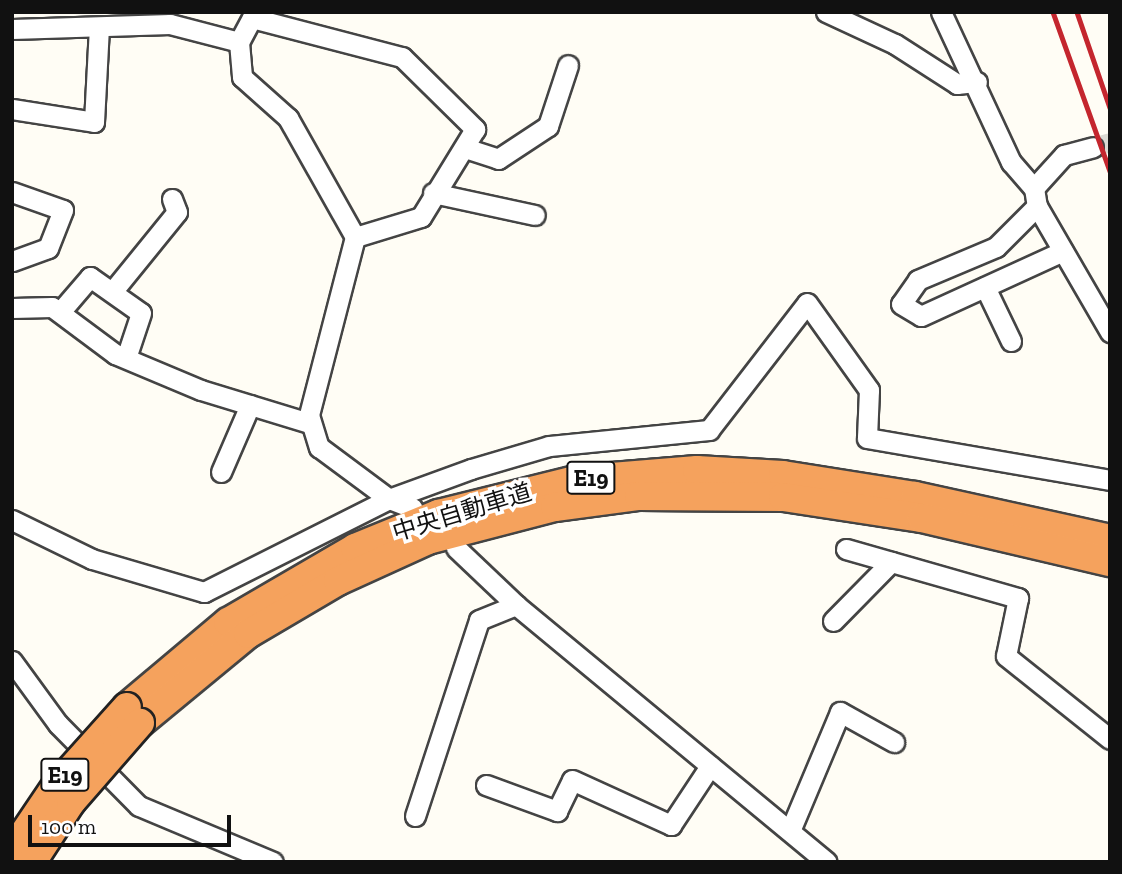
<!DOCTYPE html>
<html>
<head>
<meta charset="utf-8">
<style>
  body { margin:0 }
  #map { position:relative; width:1122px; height:874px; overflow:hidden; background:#fffdf5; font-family:"Zilla Slab","Noto Sans JP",serif }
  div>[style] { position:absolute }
  .minor-tunnel>* { height:19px; margin-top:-9.5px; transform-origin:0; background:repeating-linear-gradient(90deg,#dbdad3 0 19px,transparent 0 29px) }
  .roads { filter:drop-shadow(2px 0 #444) drop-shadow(-2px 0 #444) drop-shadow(0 2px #444) drop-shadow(0 -2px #444) }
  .minor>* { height:19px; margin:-9.5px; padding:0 9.5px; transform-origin:9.5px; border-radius:9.5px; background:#fff }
  .highway>* { height:28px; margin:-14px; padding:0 14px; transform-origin:14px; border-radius:14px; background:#f5a25d }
  .rail>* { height:4.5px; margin:-2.25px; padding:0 2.25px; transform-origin:2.25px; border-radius:2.25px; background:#c4262e }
  .bridges { filter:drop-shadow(2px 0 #222) drop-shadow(-2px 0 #222) drop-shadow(0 2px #222) drop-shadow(0 -2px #222) }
  .highway-bridge>* { height:28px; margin:-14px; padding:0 14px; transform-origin:14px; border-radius:14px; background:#f5a25d }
  span { translate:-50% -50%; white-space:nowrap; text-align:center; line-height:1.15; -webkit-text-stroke:7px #fff; paint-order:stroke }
  .shield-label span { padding:2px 5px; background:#fff; border:2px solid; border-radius:5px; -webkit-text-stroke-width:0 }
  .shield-label { font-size:23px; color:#111; font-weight:700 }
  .street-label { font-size:24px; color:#111 }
  .frame { position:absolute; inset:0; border:14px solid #111; pointer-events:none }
  .scale { position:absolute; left:28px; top:815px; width:203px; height:32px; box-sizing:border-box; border:4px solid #111; border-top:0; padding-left:9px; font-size:21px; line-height:24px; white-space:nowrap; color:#111; -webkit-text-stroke:5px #fff; paint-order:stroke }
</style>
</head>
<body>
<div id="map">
  <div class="minor-tunnel">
    <div style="left:1093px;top:147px;width:18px;rotate:-16deg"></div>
  </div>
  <div class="roads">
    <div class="minor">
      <div style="left:255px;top:12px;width:34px;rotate:118deg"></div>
      <div style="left:239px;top:42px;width:35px;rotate:85deg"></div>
      <div style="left:242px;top:77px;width:62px;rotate:41.7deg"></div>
      <div style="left:288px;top:118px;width:137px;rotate:60.6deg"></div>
      <div style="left:826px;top:12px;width:76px;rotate:24.9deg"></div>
      <div style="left:895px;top:44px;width:74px;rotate:32.8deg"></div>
      <div style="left:957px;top:84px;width:20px;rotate:-6deg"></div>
      <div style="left:941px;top:12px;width:166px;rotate:65deg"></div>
      <div style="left:1011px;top:162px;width:35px;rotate:49deg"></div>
      <div style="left:1034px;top:188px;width:18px;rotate:81deg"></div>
      <div style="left:1037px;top:206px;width:146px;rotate:59.9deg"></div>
      <div style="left:252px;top:18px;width:155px;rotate:14.6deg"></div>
      <div style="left:402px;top:57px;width:103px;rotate:44.6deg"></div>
      <div style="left:475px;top:129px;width:103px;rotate:121.5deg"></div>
      <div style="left:421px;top:217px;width:69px;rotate:163.1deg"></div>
      <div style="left:355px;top:237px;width:184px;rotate:104.5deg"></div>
      <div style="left:309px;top:415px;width:34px;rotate:73deg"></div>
      <div style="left:319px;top:447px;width:87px;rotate:36.6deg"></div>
      <div style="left:389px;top:499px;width:25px;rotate:21deg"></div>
      <div style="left:12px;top:29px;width:158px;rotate:-1.8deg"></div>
      <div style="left:170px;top:24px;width:71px;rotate:14.6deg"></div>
      <div style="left:12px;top:109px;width:83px;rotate:9deg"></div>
      <div style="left:94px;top:122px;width:95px;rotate:-87deg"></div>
      <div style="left:465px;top:148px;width:35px;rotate:18deg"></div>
      <div style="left:498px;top:159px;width:60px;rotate:-33.4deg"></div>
      <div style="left:548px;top:126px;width:64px;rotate:-71.8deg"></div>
      <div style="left:1034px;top:188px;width:45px;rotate:-47.7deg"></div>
      <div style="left:1064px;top:155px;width:30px;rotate:-15deg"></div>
      <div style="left:12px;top:192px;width:54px;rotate:19.4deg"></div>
      <div style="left:63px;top:210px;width:41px;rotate:111.5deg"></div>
      <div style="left:48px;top:248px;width:38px;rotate:160deg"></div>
      <div style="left:433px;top:193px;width:104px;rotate:12.2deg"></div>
      <div style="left:1037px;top:206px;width:58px;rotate:135deg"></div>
      <div style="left:996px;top:247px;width:85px;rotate:157.1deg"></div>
      <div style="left:918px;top:280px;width:29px;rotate:125deg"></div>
      <div style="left:901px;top:304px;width:23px;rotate:31deg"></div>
      <div style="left:921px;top:316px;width:156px;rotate:-24.6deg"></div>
      <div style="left:985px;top:287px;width:60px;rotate:64.3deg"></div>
      <div style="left:112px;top:292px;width:103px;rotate:-50.9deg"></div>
      <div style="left:177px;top:212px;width:14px;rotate:-111deg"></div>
      <div style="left:12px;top:308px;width:40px;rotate:-1.4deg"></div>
      <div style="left:52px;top:307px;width:79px;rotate:36.7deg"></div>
      <div style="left:115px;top:354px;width:93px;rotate:22.7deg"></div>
      <div style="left:201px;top:390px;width:113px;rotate:17deg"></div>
      <div style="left:60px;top:312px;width:46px;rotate:-49.4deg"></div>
      <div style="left:90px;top:277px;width:62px;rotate:35.2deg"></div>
      <div style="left:141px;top:313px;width:47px;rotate:108.4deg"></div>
      <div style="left:221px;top:472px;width:73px;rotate:-66.6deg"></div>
      <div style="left:12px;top:520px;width:89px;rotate:26deg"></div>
      <div style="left:92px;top:559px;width:117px;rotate:16.4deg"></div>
      <div style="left:204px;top:592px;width:207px;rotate:-26.7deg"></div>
      <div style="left:389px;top:499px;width:87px;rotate:-20.1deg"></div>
      <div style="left:471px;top:469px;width:81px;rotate:-16.4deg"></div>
      <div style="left:549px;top:446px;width:161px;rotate:-5.7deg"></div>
      <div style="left:709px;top:430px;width:160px;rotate:-52.3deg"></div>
      <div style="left:807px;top:303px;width:107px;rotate:54.5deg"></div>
      <div style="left:869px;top:390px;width:48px;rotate:92.4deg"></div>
      <div style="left:867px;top:438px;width:247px;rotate:9.8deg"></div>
      <div style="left:456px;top:548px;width:83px;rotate:43.5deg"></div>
      <div style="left:516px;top:605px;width:403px;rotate:39.6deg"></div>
      <div style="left:846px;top:549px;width:179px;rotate:15.9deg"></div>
      <div style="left:1018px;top:598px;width:59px;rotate:101.7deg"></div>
      <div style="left:1006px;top:656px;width:133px;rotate:38.6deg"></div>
      <div style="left:833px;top:621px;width:83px;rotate:-45.5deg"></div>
      <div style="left:12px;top:661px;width:78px;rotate:53.9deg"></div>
      <div style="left:58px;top:724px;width:115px;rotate:45.4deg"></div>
      <div style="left:139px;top:806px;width:145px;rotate:22.7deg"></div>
      <div style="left:486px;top:785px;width:76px;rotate:20.1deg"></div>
      <div style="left:557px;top:811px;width:34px;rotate:-64deg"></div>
      <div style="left:572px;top:780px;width:109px;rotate:24.4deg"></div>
      <div style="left:671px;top:825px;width:71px;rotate:-56.5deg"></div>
      <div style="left:415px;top:816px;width:206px;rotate:-71.9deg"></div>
      <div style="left:479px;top:620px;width:40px;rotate:-22deg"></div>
      <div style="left:790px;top:831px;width:129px;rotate:-67.2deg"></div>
      <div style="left:840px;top:712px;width:62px;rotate:29.1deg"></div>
    </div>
    <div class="highway">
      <div style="left:127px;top:707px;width:132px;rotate:-40.1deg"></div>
      <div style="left:228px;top:622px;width:147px;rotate:-30.2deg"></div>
      <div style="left:355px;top:548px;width:90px;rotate:-22.3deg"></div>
      <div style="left:438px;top:514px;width:141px;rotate:-13.9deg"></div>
      <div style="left:575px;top:480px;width:122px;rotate:-4.7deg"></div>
      <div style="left:697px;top:470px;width:86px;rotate:3.3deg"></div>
      <div style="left:783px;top:475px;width:134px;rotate:9deg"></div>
      <div style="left:915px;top:496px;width:200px;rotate:12.4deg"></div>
      <div style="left:140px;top:723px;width:140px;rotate:-39.5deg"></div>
      <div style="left:248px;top:634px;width:104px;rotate:-30.5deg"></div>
      <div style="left:338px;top:581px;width:99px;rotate:-24.5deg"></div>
      <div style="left:428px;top:540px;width:131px;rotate:-14.6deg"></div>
      <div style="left:555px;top:507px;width:85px;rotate:-7.5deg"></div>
      <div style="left:639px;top:496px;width:144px;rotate:0.4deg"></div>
      <div style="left:783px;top:497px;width:141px;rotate:8.6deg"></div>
      <div style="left:922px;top:518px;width:193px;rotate:13.2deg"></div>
    </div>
  </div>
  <div class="rail">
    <div style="left:1053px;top:12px;width:169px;rotate:70.3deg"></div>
    <div style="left:1077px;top:12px;width:102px;rotate:71deg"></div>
  </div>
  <div class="bridges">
    <div class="highway-bridge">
      <div style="left:12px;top:851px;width:78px;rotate:-55.9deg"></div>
      <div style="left:56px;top:786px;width:106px;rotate:-48.1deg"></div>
      <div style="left:32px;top:862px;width:72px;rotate:-57deg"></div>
      <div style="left:71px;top:802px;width:105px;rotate:-48.9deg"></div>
    </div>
  </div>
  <div class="shield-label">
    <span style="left:591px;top:478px">E19</span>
    <span style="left:65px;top:775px">E19</span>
  </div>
  <div class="street-label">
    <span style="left:462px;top:512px;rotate:-17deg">中央自動車道</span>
  </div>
  <div class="frame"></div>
  <div class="scale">100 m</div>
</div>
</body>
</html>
